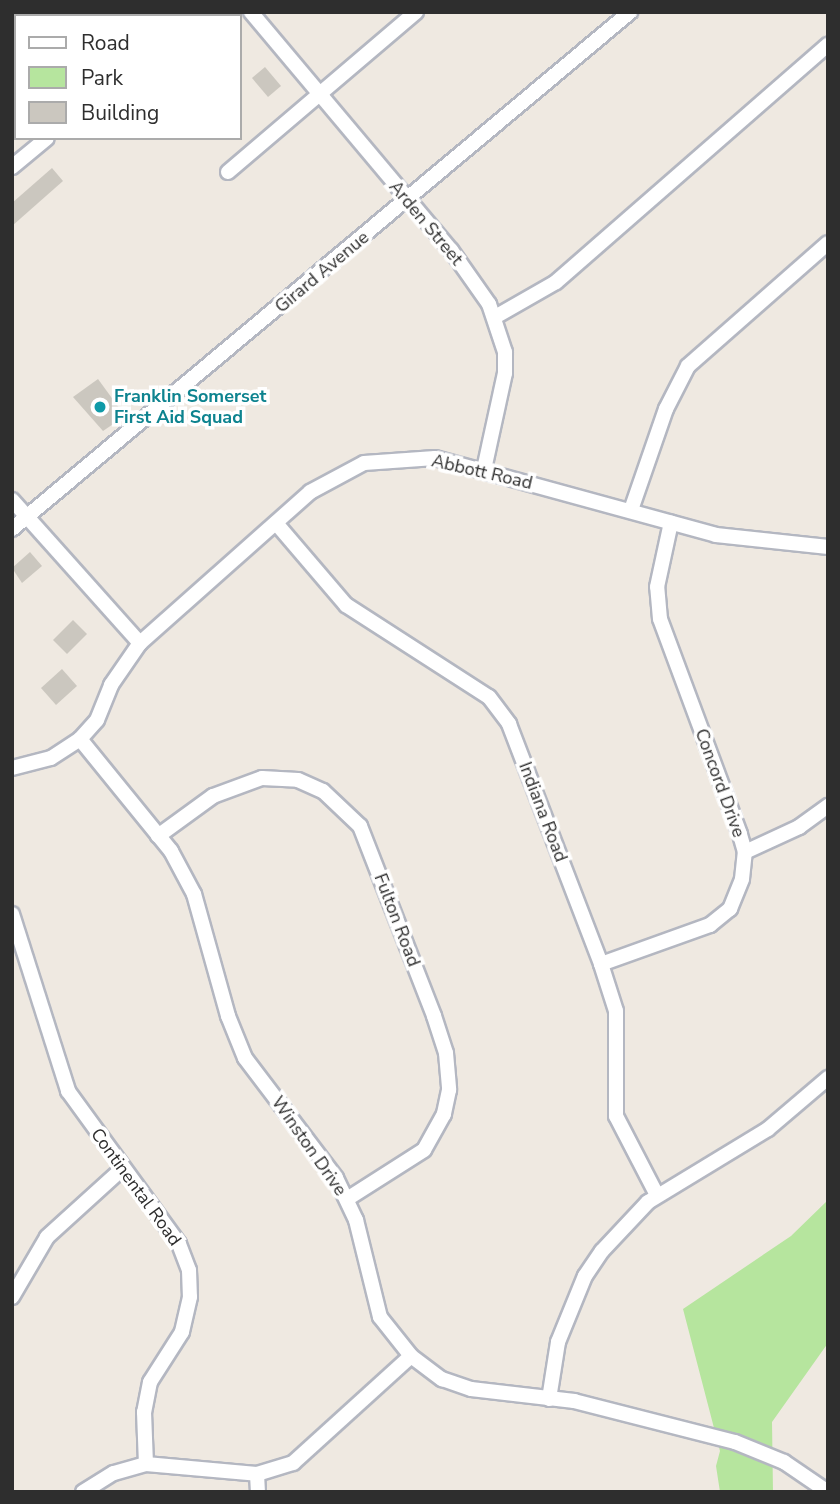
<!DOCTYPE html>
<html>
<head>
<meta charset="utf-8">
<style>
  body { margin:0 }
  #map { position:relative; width:840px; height:1504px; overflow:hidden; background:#efe9e1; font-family:"Nunito Sans",sans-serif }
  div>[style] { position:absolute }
  .green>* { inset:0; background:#b6e59e }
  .building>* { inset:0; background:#cbc7bf }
  .roads { filter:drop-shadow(2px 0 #b4b7c1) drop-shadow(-2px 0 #b4b7c1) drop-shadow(0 2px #b4b7c1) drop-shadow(0 -2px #b4b7c1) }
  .street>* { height:14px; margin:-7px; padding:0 7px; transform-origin:7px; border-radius:7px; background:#fff }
  .dots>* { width:19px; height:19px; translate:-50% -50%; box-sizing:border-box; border:4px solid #fff; border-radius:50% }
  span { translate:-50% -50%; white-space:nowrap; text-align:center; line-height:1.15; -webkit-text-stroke:7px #fff; paint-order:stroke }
  .street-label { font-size:18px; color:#2e2e2e }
  .culture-label { font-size:18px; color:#0d838f; font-weight:700 }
  .left { translate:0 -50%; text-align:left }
  .frame { position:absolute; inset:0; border:14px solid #2e2e2e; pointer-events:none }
  .legend { position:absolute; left:14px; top:14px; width:228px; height:126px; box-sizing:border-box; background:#fff; border:2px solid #ababab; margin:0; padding:9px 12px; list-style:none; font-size:21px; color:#2e2e2e }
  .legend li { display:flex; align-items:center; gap:14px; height:35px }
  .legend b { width:35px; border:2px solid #ababab }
</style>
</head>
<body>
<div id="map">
  <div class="green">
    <div style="clip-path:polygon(828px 1200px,828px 1343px,772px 1422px,773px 1492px,720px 1492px,716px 1466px,720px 1451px,683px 1309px,791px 1236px)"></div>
  </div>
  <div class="building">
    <div style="clip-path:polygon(265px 67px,281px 86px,268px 97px,252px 78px)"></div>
    <div style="clip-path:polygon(52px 168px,63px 181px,12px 226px,12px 203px)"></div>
    <div style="clip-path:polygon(98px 379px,125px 416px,103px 431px,73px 397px)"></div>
    <div style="clip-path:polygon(30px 552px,42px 566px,22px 583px,12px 568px)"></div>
    <div style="clip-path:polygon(73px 620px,87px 634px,67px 654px,53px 640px)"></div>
    <div style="clip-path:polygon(62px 669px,77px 686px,56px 705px,41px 688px)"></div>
  </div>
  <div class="roads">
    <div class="street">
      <div style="left:251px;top:12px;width:311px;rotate:50deg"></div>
      <div style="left:451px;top:250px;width:66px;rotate:54.9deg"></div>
      <div style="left:489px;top:304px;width:51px;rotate:71.6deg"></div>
      <div style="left:505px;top:352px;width:21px;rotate:90deg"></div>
      <div style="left:505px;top:373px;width:98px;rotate:102.3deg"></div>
      <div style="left:195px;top:16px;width:6px;rotate:-45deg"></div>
      <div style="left:12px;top:102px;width:6px;rotate:51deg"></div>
      <div style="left:12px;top:167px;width:45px;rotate:-39.6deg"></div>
      <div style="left:228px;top:172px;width:247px;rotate:-40.4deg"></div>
      <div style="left:495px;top:317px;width:70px;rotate:-29.8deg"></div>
      <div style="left:556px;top:282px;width:361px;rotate:-41.1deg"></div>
      <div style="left:12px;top:500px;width:192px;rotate:48.2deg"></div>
      <div style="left:631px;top:510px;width:107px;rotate:-70.9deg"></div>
      <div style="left:666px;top:409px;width:48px;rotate:-62.9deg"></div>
      <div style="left:688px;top:366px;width:186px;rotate:-41.3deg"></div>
      <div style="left:276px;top:523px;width:108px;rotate:49.5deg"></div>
      <div style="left:346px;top:605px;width:170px;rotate:32.8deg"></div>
      <div style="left:489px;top:697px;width:34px;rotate:53deg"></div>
      <div style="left:509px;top:724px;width:257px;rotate:69deg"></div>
      <div style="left:601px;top:964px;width:49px;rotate:72.3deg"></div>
      <div style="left:616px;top:1011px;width:105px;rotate:90deg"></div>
      <div style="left:616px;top:1116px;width:89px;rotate:62.6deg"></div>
      <div style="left:12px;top:529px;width:806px;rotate:-39.91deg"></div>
      <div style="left:80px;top:739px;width:144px;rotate:50.9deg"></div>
      <div style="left:171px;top:851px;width:49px;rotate:61.9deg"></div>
      <div style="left:194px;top:894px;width:127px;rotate:74.4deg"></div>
      <div style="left:228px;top:1016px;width:45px;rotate:68deg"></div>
      <div style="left:245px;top:1058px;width:151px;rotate:52.8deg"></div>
      <div style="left:336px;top:1178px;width:47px;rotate:64.5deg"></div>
      <div style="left:356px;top:1220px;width:100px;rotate:76.1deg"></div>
      <div style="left:380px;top:1317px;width:50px;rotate:51.5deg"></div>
      <div style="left:411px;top:1356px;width:39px;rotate:37deg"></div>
      <div style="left:442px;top:1379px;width:31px;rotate:19deg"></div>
      <div style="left:471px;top:1389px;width:104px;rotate:6.6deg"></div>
      <div style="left:574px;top:1401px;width:166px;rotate:14.3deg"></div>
      <div style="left:735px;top:1442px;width:53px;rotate:22.2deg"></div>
      <div style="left:784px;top:1462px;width:53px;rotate:34.3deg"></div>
      <div style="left:12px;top:768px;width:40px;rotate:-14.4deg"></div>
      <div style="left:51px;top:758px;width:35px;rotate:-33deg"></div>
      <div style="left:80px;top:739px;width:25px;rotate:-48deg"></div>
      <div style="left:97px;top:720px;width:38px;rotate:-68deg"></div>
      <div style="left:111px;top:685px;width:51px;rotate:-55.4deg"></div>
      <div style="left:140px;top:643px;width:227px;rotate:-41.6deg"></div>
      <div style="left:310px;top:492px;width:61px;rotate:-28.2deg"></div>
      <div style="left:364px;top:463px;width:71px;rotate:-4deg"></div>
      <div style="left:435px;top:458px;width:291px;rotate:15.3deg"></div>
      <div style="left:716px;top:535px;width:113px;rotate:6.1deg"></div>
      <div style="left:158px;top:836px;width:68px;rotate:-36deg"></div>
      <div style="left:213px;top:796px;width:52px;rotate:-20.2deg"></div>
      <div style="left:262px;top:778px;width:36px;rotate:3deg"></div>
      <div style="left:298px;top:780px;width:27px;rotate:24deg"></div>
      <div style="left:323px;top:791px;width:51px;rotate:43.4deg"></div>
      <div style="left:360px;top:826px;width:204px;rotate:68.7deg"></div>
      <div style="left:434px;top:1016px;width:39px;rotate:72deg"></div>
      <div style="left:446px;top:1053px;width:37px;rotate:85deg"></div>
      <div style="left:449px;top:1090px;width:25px;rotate:102deg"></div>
      <div style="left:444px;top:1114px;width:41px;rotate:119.1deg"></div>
      <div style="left:424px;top:1150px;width:91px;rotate:147.5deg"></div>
      <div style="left:745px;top:852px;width:60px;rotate:-24.8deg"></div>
      <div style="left:799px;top:827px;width:36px;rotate:-36deg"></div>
      <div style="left:12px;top:914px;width:186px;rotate:72.4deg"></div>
      <div style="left:68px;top:1091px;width:189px;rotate:54deg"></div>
      <div style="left:179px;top:1244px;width:28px;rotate:69deg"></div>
      <div style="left:189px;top:1270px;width:27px;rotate:88deg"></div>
      <div style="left:190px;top:1297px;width:36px;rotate:103deg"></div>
      <div style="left:182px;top:1332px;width:59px;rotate:122.6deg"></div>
      <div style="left:150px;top:1382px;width:31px;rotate:101deg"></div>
      <div style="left:144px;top:1412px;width:52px;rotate:87.8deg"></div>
      <div style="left:601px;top:964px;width:116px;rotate:-19.7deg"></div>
      <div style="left:710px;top:925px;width:26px;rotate:-39deg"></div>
      <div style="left:730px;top:909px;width:32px;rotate:-68deg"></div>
      <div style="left:742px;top:879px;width:27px;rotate:-84deg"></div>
      <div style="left:745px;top:852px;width:19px;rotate:-106deg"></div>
      <div style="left:740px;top:834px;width:229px;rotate:-110.4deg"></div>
      <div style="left:660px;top:619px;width:32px;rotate:-95deg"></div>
      <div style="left:657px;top:587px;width:66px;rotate:-77.8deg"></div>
      <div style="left:12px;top:1297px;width:69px;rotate:-59.7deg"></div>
      <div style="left:47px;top:1237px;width:101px;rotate:-42.2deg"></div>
      <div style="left:549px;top:1399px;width:58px;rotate:-81deg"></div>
      <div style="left:558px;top:1342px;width:71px;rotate:-67.8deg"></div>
      <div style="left:585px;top:1276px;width:30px;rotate:-56deg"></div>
      <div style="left:602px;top:1251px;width:67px;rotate:-46.8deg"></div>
      <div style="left:648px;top:1202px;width:140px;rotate:-31.3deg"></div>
      <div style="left:768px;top:1129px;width:79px;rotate:-40.4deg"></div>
      <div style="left:257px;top:1474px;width:18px;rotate:87deg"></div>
      <div style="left:83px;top:1492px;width:36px;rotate:-32deg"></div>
      <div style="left:114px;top:1473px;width:33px;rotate:-16deg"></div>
      <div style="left:146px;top:1464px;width:111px;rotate:5.1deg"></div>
      <div style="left:257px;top:1474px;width:38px;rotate:-17deg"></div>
      <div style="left:293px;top:1463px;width:159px;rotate:-42.2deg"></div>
    </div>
  </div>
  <div class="dots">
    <div style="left:100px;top:407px;background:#0f9aa8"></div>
  </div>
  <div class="street-label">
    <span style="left:426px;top:223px;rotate:50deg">Arden Street</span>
    <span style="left:322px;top:272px;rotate:-40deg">Girard Avenue</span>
    <span style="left:482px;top:472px;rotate:13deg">Abbott Road</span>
    <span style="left:720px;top:783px;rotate:70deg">Concord Drive</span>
    <span style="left:543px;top:812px;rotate:69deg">Indiana Road</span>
    <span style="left:397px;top:920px;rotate:69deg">Fulton Road</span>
    <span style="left:309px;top:1146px;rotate:55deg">Winston Drive</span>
    <span style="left:136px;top:1187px;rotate:54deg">Continental Road</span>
  </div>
  <div class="culture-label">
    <span class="left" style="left:114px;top:407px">Franklin Somerset<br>First Aid Squad</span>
  </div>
  <div class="frame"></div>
  <ul class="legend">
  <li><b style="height:9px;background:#fff"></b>Road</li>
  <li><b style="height:19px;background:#b6e59e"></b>Park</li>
  <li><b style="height:19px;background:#cbc7bf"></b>Building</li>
  </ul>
</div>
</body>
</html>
